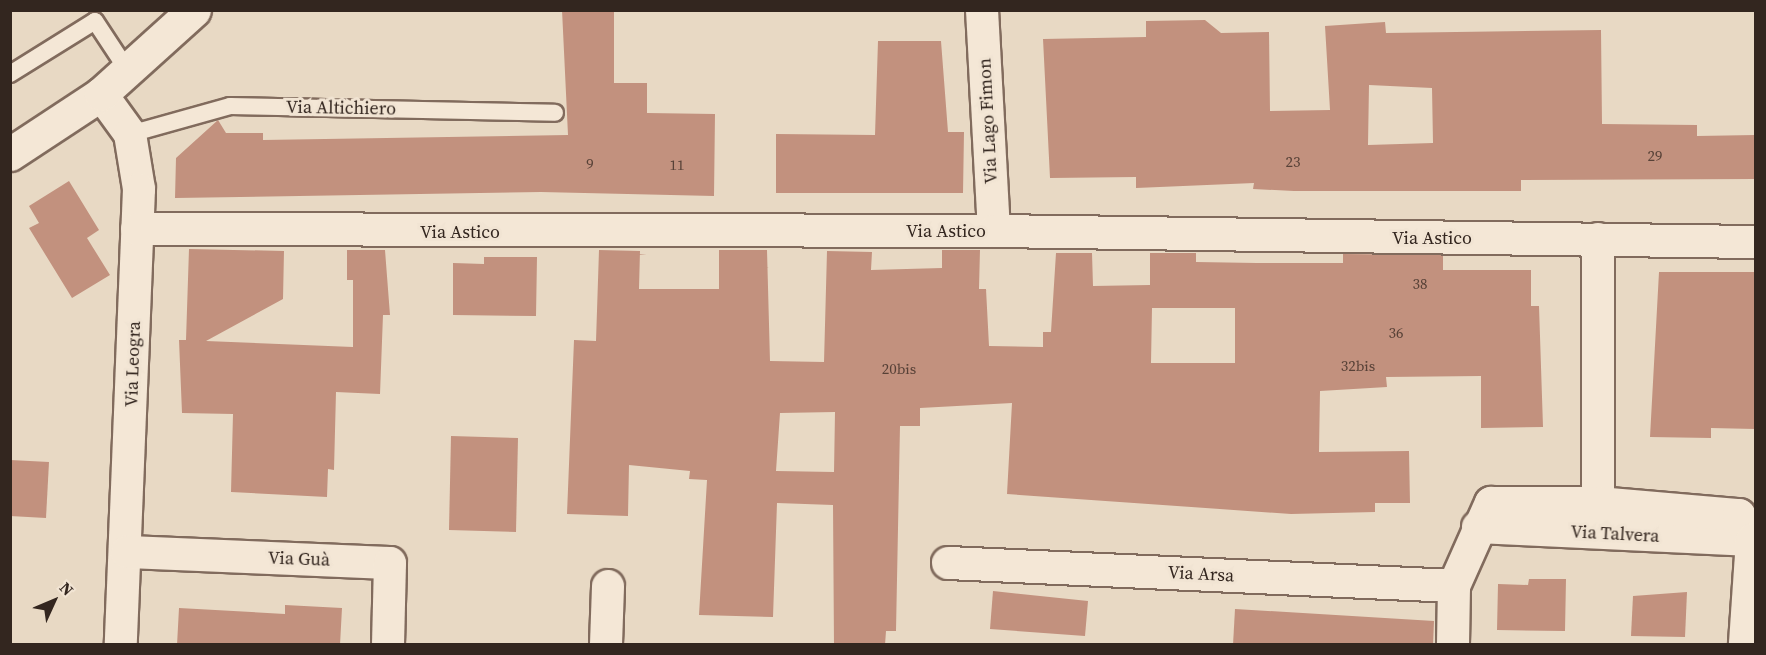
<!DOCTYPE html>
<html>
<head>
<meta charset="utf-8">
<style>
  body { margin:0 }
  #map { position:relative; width:1766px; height:655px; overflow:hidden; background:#e8d9c4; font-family:"Source Serif 4",serif }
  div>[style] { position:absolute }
  .building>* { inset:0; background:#c2917e }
  .roads { filter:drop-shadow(2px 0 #816b5d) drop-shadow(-2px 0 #816b5d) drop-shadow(0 2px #816b5d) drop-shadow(0 -2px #816b5d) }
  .service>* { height:16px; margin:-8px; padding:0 8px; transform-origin:8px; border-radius:8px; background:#f4e7d6 }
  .minor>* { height:32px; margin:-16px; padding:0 16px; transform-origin:16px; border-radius:16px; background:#f4e7d6 }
  .tertiary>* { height:33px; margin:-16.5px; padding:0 16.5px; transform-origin:16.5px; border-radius:16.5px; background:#f4e7d6 }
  span { translate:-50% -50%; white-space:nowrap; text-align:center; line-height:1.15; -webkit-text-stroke:6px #f1e4d3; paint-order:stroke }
  .number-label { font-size:15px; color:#574137 }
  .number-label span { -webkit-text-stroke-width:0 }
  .street-label { font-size:18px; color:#33261f }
  .frame { position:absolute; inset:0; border:12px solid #33261f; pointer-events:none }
  .north { position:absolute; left:24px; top:571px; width:60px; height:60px; -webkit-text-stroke:4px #f1e4d3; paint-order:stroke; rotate:46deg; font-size:16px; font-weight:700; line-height:24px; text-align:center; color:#33261f }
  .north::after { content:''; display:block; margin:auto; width:21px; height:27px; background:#33261f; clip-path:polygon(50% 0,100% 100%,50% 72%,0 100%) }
</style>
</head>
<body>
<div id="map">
  <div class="building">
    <div style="clip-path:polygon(562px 10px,614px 10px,614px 83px,647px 83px,647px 113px,715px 114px,714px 196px,541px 192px,175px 198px,176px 158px,218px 120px,226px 133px,263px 133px,263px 140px,568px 135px)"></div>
    <div style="clip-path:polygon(evenodd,1205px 20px,1221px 33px,1269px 32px,1270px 111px,1330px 110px,1325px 26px,1385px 22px,1386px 33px,1601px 30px,1602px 124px,1697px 125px,1697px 136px,1755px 135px,1755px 179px,1521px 180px,1521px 191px,1294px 191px,1253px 189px,1254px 183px,1136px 188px,1136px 177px,1050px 178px,1043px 39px,1146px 37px,1146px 21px,1205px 20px,1369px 85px,1432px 88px,1433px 143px,1368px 145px,1369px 85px)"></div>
    <div style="clip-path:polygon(878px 41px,941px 41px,948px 132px,964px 132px,963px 193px,776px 193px,776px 134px,875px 135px)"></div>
    <div style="clip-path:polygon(69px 181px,99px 230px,87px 238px,110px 275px,72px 298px,29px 228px,39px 223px,29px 206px)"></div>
    <div style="clip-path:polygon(189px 249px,284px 251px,283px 299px,206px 341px,353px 347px,353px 280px,347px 280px,347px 250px,385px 250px,390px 315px,383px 315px,380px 394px,336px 392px,334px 470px,328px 469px,327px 497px,231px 492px,233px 414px,182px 413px,179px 340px,186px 340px)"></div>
    <div style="clip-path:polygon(evenodd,599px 250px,640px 251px,639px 289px,719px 289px,719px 250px,767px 250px,770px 361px,824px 362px,827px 251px,872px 252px,871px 270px,942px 268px,942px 250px,980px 250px,979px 289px,986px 289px,989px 346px,1043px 347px,1043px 332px,1051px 332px,1056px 253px,1092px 253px,1093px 286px,1150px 285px,1150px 253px,1196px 253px,1196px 262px,1257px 263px,1343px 263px,1343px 254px,1443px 255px,1443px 270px,1531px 270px,1531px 306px,1539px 306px,1543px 427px,1481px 428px,1481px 376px,1386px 377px,1387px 387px,1320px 391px,1319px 452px,1409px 451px,1410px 503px,1375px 503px,1375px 512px,1291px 514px,1007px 494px,1012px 403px,920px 408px,920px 426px,900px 426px,896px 631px,886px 631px,885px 645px,834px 645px,833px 505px,777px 503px,773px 617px,699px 615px,707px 480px,689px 479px,690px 471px,629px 465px,628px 516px,567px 514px,574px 340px,596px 341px,599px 250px,1152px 308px,1235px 308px,1235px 363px,1151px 363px,1152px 308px,599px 250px,835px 412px,834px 472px,776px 471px,780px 413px,835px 412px)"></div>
    <div style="clip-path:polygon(484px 257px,537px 257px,536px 316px,453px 315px,453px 263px,484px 264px)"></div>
    <div style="clip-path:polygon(1659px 272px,1755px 272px,1755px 429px,1711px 428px,1711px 438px,1650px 437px)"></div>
    <div style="clip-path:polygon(451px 436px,518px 438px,516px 532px,449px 530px)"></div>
    <div style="clip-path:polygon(10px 460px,49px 462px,46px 518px,10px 516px)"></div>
    <div style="clip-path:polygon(1529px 579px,1566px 579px,1565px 631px,1497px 630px,1498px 584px,1528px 585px)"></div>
    <div style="clip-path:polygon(993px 591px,1088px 601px,1085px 636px,990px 629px)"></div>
    <div style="clip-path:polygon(1687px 592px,1685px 637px,1631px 636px,1633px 596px)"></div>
    <div style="clip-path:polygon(285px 605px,342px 608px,340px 645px,177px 645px,179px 608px,285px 614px)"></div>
    <div style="clip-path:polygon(1235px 609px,1434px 621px,1433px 645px,1233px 645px)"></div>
  </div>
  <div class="roads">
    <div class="service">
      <div style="left:10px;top:74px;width:100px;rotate:-31.9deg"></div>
      <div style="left:95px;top:21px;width:60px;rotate:56.6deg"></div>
      <div style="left:130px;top:134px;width:104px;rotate:-15.6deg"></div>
      <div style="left:230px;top:106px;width:325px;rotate:1.2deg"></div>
    </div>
    <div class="minor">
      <div style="left:982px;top:10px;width:221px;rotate:86.9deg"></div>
      <div style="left:101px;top:94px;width:49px;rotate:54.1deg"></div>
      <div style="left:130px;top:134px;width:56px;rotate:80.7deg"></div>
      <div style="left:139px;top:189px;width:455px;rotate:92.3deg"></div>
      <div style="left:137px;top:229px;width:857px;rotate:0.13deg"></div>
      <div style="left:994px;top:231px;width:762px;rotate:0.83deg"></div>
      <div style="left:1598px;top:239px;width:264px;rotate:90deg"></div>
      <div style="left:1478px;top:527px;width:274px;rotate:2.7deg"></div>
      <div style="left:127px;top:552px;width:263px;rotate:2.4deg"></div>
      <div style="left:390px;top:563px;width:81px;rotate:91.4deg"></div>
      <div style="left:948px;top:563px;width:507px;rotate:2.6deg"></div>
      <div style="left:606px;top:644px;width:58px;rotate:-88deg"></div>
      <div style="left:1453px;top:644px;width:58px;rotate:-89deg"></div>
      <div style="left:1454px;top:586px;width:91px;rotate:-66deg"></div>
      <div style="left:1491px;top:503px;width:107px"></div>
      <div style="left:1598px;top:503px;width:142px;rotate:4.9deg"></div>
      <div style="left:1739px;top:515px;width:28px;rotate:63deg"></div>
      <div style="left:1752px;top:540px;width:104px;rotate:93.9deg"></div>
    </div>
    <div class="tertiary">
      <div style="left:10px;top:154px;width:109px;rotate:-33.4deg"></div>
      <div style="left:101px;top:94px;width:125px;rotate:-42.1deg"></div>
    </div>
  </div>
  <div class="number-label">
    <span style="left:1655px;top:156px">29</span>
    <span style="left:1293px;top:162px">23</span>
    <span style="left:590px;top:164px">9</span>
    <span style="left:677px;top:165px">11</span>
    <span style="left:1420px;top:284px">38</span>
    <span style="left:1396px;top:333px">36</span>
    <span style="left:1358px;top:366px">32bis</span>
    <span style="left:899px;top:369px">20bis</span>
  </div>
  <div class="street-label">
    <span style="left:341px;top:108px;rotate:1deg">Via Altichiero</span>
    <span style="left:988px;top:121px;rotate:-93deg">Via Lago Fimon</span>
    <span style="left:946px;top:231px">Via Astico</span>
    <span style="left:460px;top:232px">Via Astico</span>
    <span style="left:1432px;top:238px">Via Astico</span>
    <span style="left:133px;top:364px;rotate:-88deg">Via Leogra</span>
    <span style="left:1615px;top:534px;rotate:3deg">Via Talvera</span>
    <span style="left:299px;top:559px;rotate:2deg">Via Guà</span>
    <span style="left:1201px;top:574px;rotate:3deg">Via Arsa</span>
  </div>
  <div class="frame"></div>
  <div class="north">N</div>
</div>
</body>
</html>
